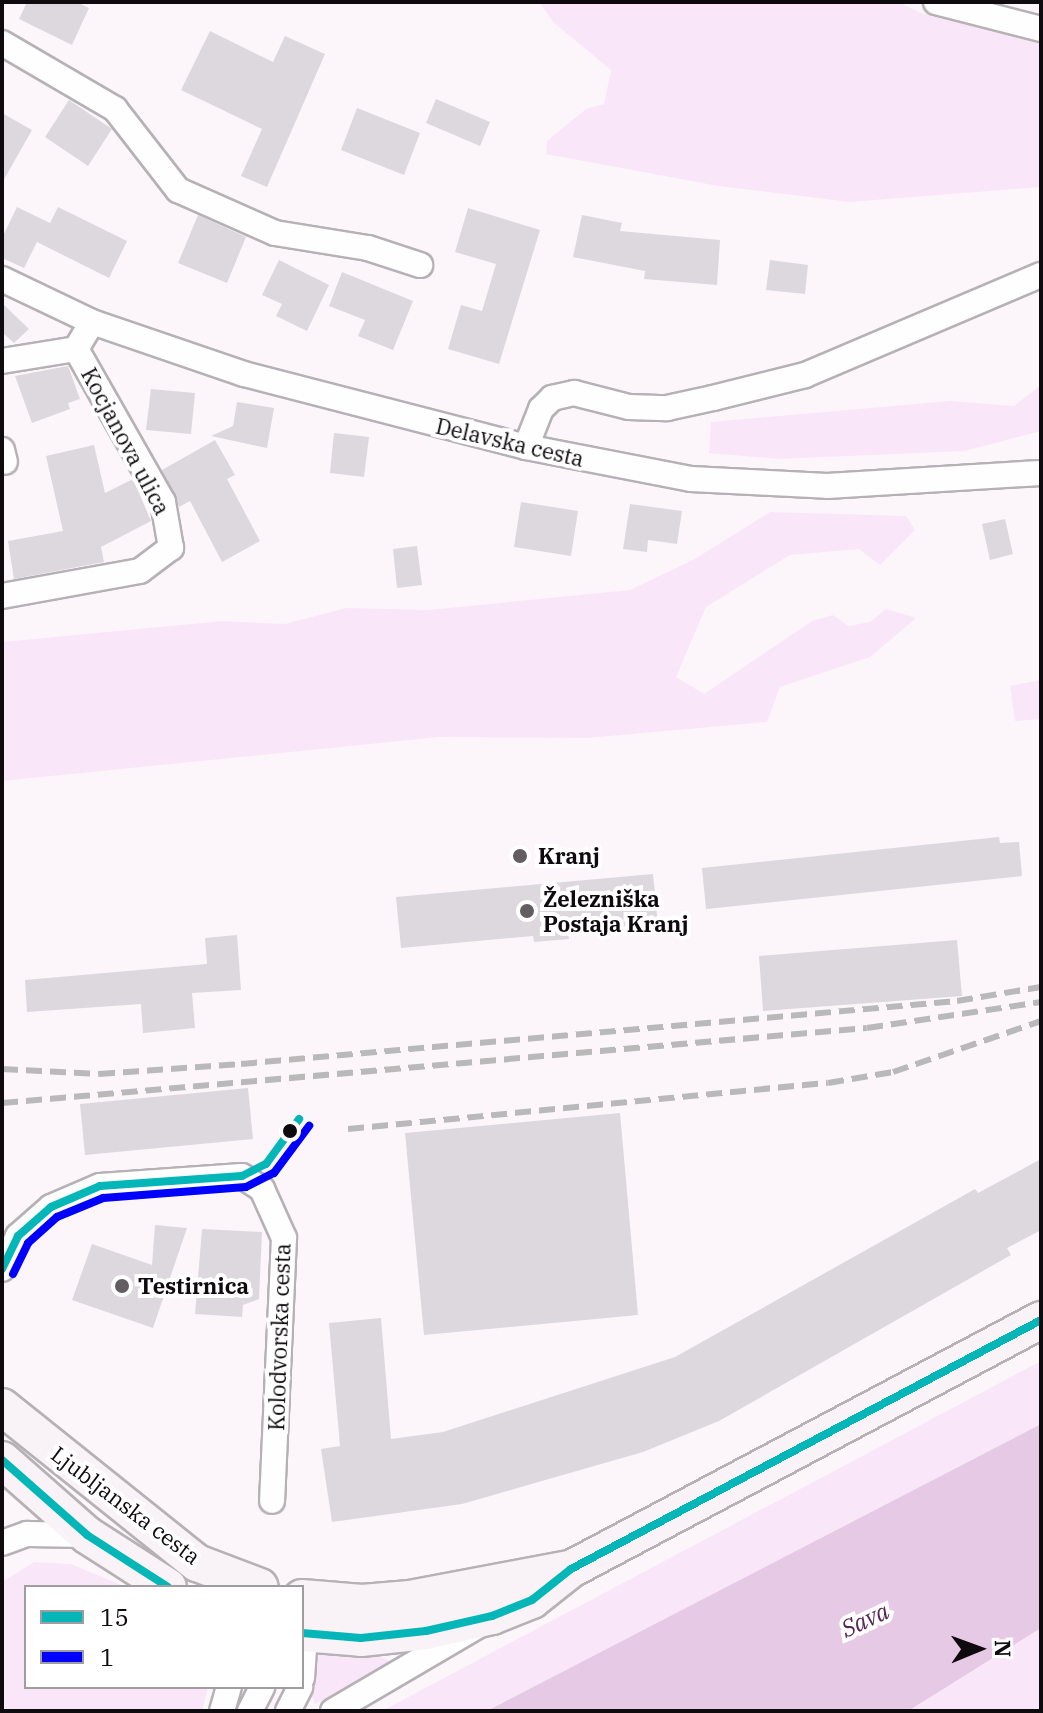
<!DOCTYPE html>
<html>
<head>
<meta charset="utf-8">
<style>
  body { margin:0 }
  #map { position:relative; width:1043px; height:1713px; overflow:hidden; background:#fcf6fb; font-family:"IBM Plex Serif",serif }
  div>[style] { position:absolute }
  .green>* { inset:0; background:#f9e7f9 }
  .water>* { inset:0; background:#e6c9e5 }
  .building>* { inset:0; background:#ddd8dd }
  .roads { filter:drop-shadow(2px 0 #b6b1b5) drop-shadow(-2px 0 #b6b1b5) drop-shadow(0 2px #b6b1b5) drop-shadow(0 -2px #b6b1b5) }
  .street>* { height:24px; margin:-12px; padding:0 12px; transform-origin:12px; border-radius:12px; background:#fffefe }
  .primary>* { height:36px; margin:-18px; padding:0 18px; transform-origin:18px; border-radius:18px; background:#f9f3f8 }
  .rail>* { height:6px; margin-top:-3px; transform-origin:0; background:repeating-linear-gradient(90deg,#bab9ba 0 16px,transparent 0 24px) }
  .bus-1>* { height:8px; margin:-4px; padding:0 4px; transform-origin:4px; border-radius:4px; background:#04b6b7 }
  .bus-2>* { height:8px; margin:-4px; padding:0 4px; transform-origin:4px; border-radius:4px; background:#00f }
  .dots>* { width:22px; height:22px; translate:-50% -50%; box-sizing:border-box; border:4px solid #fff; border-radius:50% }
  span { translate:-50% -50%; white-space:nowrap; text-align:center; line-height:1.15; -webkit-text-stroke:8px #fff; paint-order:stroke }
  .street-label { font-size:22px; color:#0e0a0e }
  .poi-label { font-size:22px; color:#0e0a0e; font-weight:700 }
  .left { translate:0 -50%; text-align:left }
  .water-label { font-size:24px; color:#552757; font-style:italic }
  .frame { position:absolute; inset:0; border:4px solid #0e0a0e; pointer-events:none }
  .legend { position:absolute; left:24px; top:1585px; width:280px; height:104px; box-sizing:border-box; background:#fff; border:2px solid #9f9d9f; margin:0; padding:10px 14px; list-style:none; font-size:24px; color:#0e0a0e }
  .legend li { display:flex; align-items:center; gap:16px; height:40px }
  .legend b { width:40px; border:2px solid #9f9d9f }
  .north { position:absolute; left:939px; top:1609px; width:80px; height:80px; -webkit-text-stroke:6px #fff; paint-order:stroke; rotate:89deg; font-size:22px; font-weight:700; line-height:32px; text-align:center; color:#0e0a0e }
  .north::after { content:''; display:block; margin:auto; width:28px; height:36px; background:#0e0a0e; clip-path:polygon(50% 0,100% 100%,50% 72%,0 100%) }
</style>
</head>
<body>
<div id="map">
  <div class="green">
    <div style="clip-path:polygon(539px 2px,898px 2px,923px 14px,1041px 42px,1041px 187px,850px 202px,718px 186px,546px 154px,547px 141px,586px 109px,604px 104px,611px 70px,554px 23px)"></div>
    <div style="clip-path:polygon(1041px 385px,1041px 431px,965px 451px,779px 459px,709px 453px,711px 422px,950px 401px,1014px 406px)"></div>
    <div style="clip-path:polygon(770px 512px,906px 516px,915px 530px,880px 565px,859px 549px,790px 555px,706px 607px,676px 677px,704px 694px,812px 621px,833px 615px,848px 626px,870px 622px,886px 609px,916px 618px,870px 657px,780px 687px,767px 722px,587px 738px,439px 737px,2px 781px,2px 642px,223px 621px,285px 624px,346px 608px,428px 610px,630px 590px,693px 560px)"></div>
    <div style="clip-path:polygon(1041px 680px,1041px 719px,1015px 721px,1010px 686px)"></div>
    <div style="clip-path:polygon(1041px 1361px,1041px 1424px,487px 1711px,382px 1711px)"></div>
    <div style="clip-path:polygon(34px 1562px,71px 1564px,126px 1587px,26px 1587px,26px 1687px,208px 1687px,202px 1711px,2px 1711px,2px 1582px)"></div>
    <div style="clip-path:polygon(1041px 1628px,1041px 1711px,908px 1711px,937px 1688px)"></div>
    <div style="clip-path:polygon(319px 1655px,380px 1655px,390px 1662px,388px 1668px,315px 1704px,311px 1694px)"></div>
  </div>
  <div class="water">
    <div style="clip-path:polygon(1041px 1424px,1041px 1628px,908px 1711px,487px 1711px)"></div>
  </div>
  <div class="building">
    <div style="clip-path:polygon(27px 2px,77px 2px,89px 8px,72px 45px,19px 19px)"></div>
    <div style="clip-path:polygon(210px 31px,273px 62px,285px 36px,325px 54px,267px 187px,241px 176px,262px 129px,181px 90px)"></div>
    <div style="clip-path:polygon(436px 99px,490px 122px,480px 146px,426px 123px)"></div>
    <div style="clip-path:polygon(69px 100px,112px 129px,88px 166px,45px 137px)"></div>
    <div style="clip-path:polygon(357px 108px,420px 133px,404px 175px,341px 150px)"></div>
    <div style="clip-path:polygon(2px 113px,32px 130px,2px 183px)"></div>
    <div style="clip-path:polygon(17px 207px,50px 223px,58px 207px,127px 241px,109px 278px,37px 242px,24px 268px,2px 258px,2px 238px)"></div>
    <div style="clip-path:polygon(468px 208px,540px 230px,499px 364px,448px 349px,461px 305px,482px 311px,496px 264px,455px 252px)"></div>
    <div style="clip-path:polygon(198px 215px,246px 237px,227px 283px,178px 263px)"></div>
    <div style="clip-path:polygon(582px 215px,622px 223px,620px 231px,720px 240px,717px 285px,644px 279px,645px 271px,573px 257px)"></div>
    <div style="clip-path:polygon(279px 260px,329px 285px,307px 331px,276px 316px,282px 304px,262px 295px)"></div>
    <div style="clip-path:polygon(770px 260px,808px 265px,805px 294px,766px 290px)"></div>
    <div style="clip-path:polygon(342px 272px,413px 301px,393px 350px,358px 336px,365px 320px,329px 306px)"></div>
    <div style="clip-path:polygon(2px 303px,29px 329px,14px 343px,2px 332px)"></div>
    <div style="clip-path:polygon(68px 366px,80px 399px,68px 403px,70px 409px,32px 423px,15px 376px)"></div>
    <div style="clip-path:polygon(151px 389px,195px 393px,191px 434px,146px 430px)"></div>
    <div style="clip-path:polygon(237px 402px,274px 408px,267px 448px,211px 436px,233px 426px)"></div>
    <div style="clip-path:polygon(334px 433px,369px 437px,364px 477px,330px 473px)"></div>
    <div style="clip-path:polygon(215px 440px,235px 475px,227px 479px,260px 541px,222px 562px,190px 501px,179px 507px,162px 470px)"></div>
    <div style="clip-path:polygon(94px 445px,105px 493px,133px 479px,151px 521px,101px 547px,104px 562px,14px 579px,8px 541px,63px 531px,46px 456px)"></div>
    <div style="clip-path:polygon(521px 502px,578px 511px,571px 556px,514px 547px)"></div>
    <div style="clip-path:polygon(630px 504px,682px 511px,677px 544px,648px 540px,647px 552px,623px 549px)"></div>
    <div style="clip-path:polygon(1005px 519px,1013px 554px,990px 560px,982px 524px)"></div>
    <div style="clip-path:polygon(417px 546px,422px 585px,397px 588px,393px 549px)"></div>
    <div style="clip-path:polygon(999px 837px,1000px 843px,1019px 842px,1022px 876px,706px 909px,702px 868px)"></div>
    <div style="clip-path:polygon(653px 874px,658px 925px,568px 932px,569px 939px,534px 942px,533px 936px,401px 948px,396px 897px)"></div>
    <div style="clip-path:polygon(237px 935px,241px 990px,192px 993px,195px 1028px,143px 1033px,141px 1004px,27px 1012px,25px 980px,207px 964px,205px 938px)"></div>
    <div style="clip-path:polygon(957px 940px,962px 996px,763px 1011px,759px 956px)"></div>
    <div style="clip-path:polygon(248px 1088px,253px 1139px,85px 1155px,80px 1104px)"></div>
    <div style="clip-path:polygon(620px 1113px,638px 1315px,424px 1335px,405px 1133px)"></div>
    <div style="clip-path:polygon(1041px 1159px,1041px 1230px,1007px 1248px,1011px 1255px,719px 1421px,643px 1452px,462px 1504px,332px 1522px,321px 1449px,340px 1446px,329px 1323px,381px 1318px,391px 1439px,443px 1432px,675px 1357px,975px 1189px,978px 1193px)"></div>
    <div style="clip-path:polygon(155px 1225px,187px 1228px,153px 1328px,72px 1300px,92px 1244px,152px 1265px)"></div>
    <div style="clip-path:polygon(202px 1229px,262px 1232px,259px 1299px,243px 1305px,242px 1317px,195px 1314px)"></div>
  </div>
  <div class="roads">
    <div class="street">
      <div style="left:936px;top:2px;width:108px;rotate:14.4deg"></div>
      <div style="left:2px;top:43px;width:131px;rotate:30.3deg"></div>
      <div style="left:115px;top:109px;width:103px;rotate:52.1deg"></div>
      <div style="left:178px;top:190px;width:106px;rotate:23.9deg"></div>
      <div style="left:275px;top:233px;width:94px;rotate:9.2deg"></div>
      <div style="left:368px;top:248px;width:55px;rotate:18.1deg"></div>
      <div style="left:2px;top:279px;width:100px;rotate:25.5deg"></div>
      <div style="left:92px;top:322px;width:161px;rotate:18.9deg"></div>
      <div style="left:244px;top:374px;width:291px;rotate:14.5deg"></div>
      <div style="left:526px;top:447px;width:168px;rotate:11deg"></div>
      <div style="left:691px;top:479px;width:136px;rotate:2.9deg"></div>
      <div style="left:827px;top:486px;width:214px;rotate:-3.5deg"></div>
      <div style="left:2px;top:361px;width:75px;rotate:-9.2deg"></div>
      <div style="left:526px;top:447px;width:41px;rotate:-68.5deg"></div>
      <div style="left:541px;top:409px;width:16px;rotate:-45deg"></div>
      <div style="left:552px;top:398px;width:23px;rotate:-13deg"></div>
      <div style="left:574px;top:393px;width:57px;rotate:14.3deg"></div>
      <div style="left:629px;top:407px;width:38px;rotate:2deg"></div>
      <div style="left:667px;top:408px;width:47px;rotate:-12.3deg"></div>
      <div style="left:713px;top:398px;width:95px;rotate:-14deg"></div>
      <div style="left:805px;top:375px;width:256px;rotate:-23deg"></div>
      <div style="left:2px;top:450px;width:12px;rotate:76deg"></div>
      <div style="left:2px;top:596px;width:140px;rotate:-10.3deg"></div>
      <div style="left:140px;top:571px;width:39px;rotate:-37deg"></div>
      <div style="left:171px;top:548px;width:47px;rotate:-99.9deg"></div>
      <div style="left:163px;top:502px;width:176px;rotate:-119.6deg"></div>
      <div style="left:76px;top:349px;width:31px;rotate:-59deg"></div>
      <div style="left:2px;top:1269px;width:37px;rotate:-64deg"></div>
      <div style="left:18px;top:1236px;width:44px;rotate:-41.3deg"></div>
      <div style="left:51px;top:1207px;width:53px;rotate:-23.2deg"></div>
      <div style="left:100px;top:1186px;width:142px;rotate:-4deg"></div>
      <div style="left:242px;top:1176px;width:24px;rotate:33deg"></div>
      <div style="left:262px;top:1189px;width:54px;rotate:65.8deg"></div>
      <div style="left:284px;top:1238px;width:263px;rotate:92.6deg"></div>
      <div style="left:2px;top:1543px;width:27px;rotate:-20deg"></div>
      <div style="left:27px;top:1534px;width:60px;rotate:1deg"></div>
      <div style="left:302px;top:1678px;width:57px;rotate:-86deg"></div>
      <div style="left:222px;top:1711px;width:25px;rotate:-74deg"></div>
      <div style="left:250px;top:1711px;width:27px;rotate:-63deg"></div>
      <div style="left:288px;top:1711px;width:27px;rotate:-63deg"></div>
      <div style="left:333px;top:1711px;width:166px;rotate:-30.4deg"></div>
    </div>
    <div class="primary">
      <div style="left:2px;top:1407px;width:250px;rotate:38.7deg"></div>
      <div style="left:197px;top:1563px;width:67px;rotate:20.9deg"></div>
      <div style="left:2px;top:1460px;width:113px;rotate:41.4deg"></div>
      <div style="left:87px;top:1535px;width:96px;rotate:32.7deg"></div>
      <div style="left:302px;top:1598px;width:60px;rotate:4.8deg"></div>
      <div style="left:362px;top:1603px;width:48px;rotate:-4.8deg"></div>
      <div style="left:410px;top:1599px;width:162px;rotate:-10.7deg"></div>
      <div style="left:302px;top:1633px;width:59px;rotate:4.8deg"></div>
      <div style="left:361px;top:1638px;width:65px;rotate:-6.1deg"></div>
      <div style="left:426px;top:1631px;width:68px;rotate:-12.8deg"></div>
      <div style="left:492px;top:1616px;width:43px;rotate:-21.8deg"></div>
      <div style="left:532px;top:1600px;width:50px;rotate:-38.5deg"></div>
      <div style="left:571px;top:1569px;width:532px;rotate:-27.91deg"></div>
    </div>
  </div>
  <div class="rail">
    <div style="left:2px;top:1069px;width:97px;rotate:3deg"></div>
    <div style="left:99px;top:1074px;width:142px;rotate:-4deg"></div>
    <div style="left:241px;top:1064px;width:719px;rotate:-5.03deg"></div>
    <div style="left:957px;top:1001px;width:85px;rotate:-9.5deg"></div>
    <div style="left:2px;top:1103px;width:868px;rotate:-4.96deg"></div>
    <div style="left:867px;top:1028px;width:176px;rotate:-8.5deg"></div>
    <div style="left:348px;top:1129px;width:482px;rotate:-5.5deg"></div>
    <div style="left:828px;top:1083px;width:66px;rotate:-9.6deg"></div>
    <div style="left:893px;top:1072px;width:157px;rotate:-19deg"></div>
  </div>
  <div class="bus-1">
    <div style="left:2px;top:1269px;width:37px;rotate:-64deg"></div>
    <div style="left:18px;top:1236px;width:44px;rotate:-41.3deg"></div>
    <div style="left:51px;top:1207px;width:53px;rotate:-23.2deg"></div>
    <div style="left:100px;top:1186px;width:142px;rotate:-4deg"></div>
    <div style="left:242px;top:1176px;width:27px;rotate:-27deg"></div>
    <div style="left:266px;top:1164px;width:56px;rotate:-53.7deg"></div>
    <div style="left:2px;top:1460px;width:113px;rotate:41.4deg"></div>
    <div style="left:87px;top:1535px;width:96px;rotate:32.7deg"></div>
    <div style="left:302px;top:1633px;width:59px;rotate:4.8deg"></div>
    <div style="left:361px;top:1638px;width:65px;rotate:-6.1deg"></div>
    <div style="left:426px;top:1631px;width:68px;rotate:-12.8deg"></div>
    <div style="left:492px;top:1616px;width:43px;rotate:-21.8deg"></div>
    <div style="left:532px;top:1600px;width:50px;rotate:-38.5deg"></div>
    <div style="left:571px;top:1569px;width:532px;rotate:-27.91deg"></div>
  </div>
  <div class="bus-2">
    <div style="left:13px;top:1274px;width:34px;rotate:-64deg"></div>
    <div style="left:28px;top:1243px;width:39px;rotate:-42deg"></div>
    <div style="left:57px;top:1217px;width:50px;rotate:-22.4deg"></div>
    <div style="left:103px;top:1198px;width:143px;rotate:-4.4deg"></div>
    <div style="left:246px;top:1187px;width:31px;rotate:-27deg"></div>
    <div style="left:274px;top:1173px;width:59px;rotate:-53.3deg"></div>
  </div>
  <div class="dots">
    <div style="left:520px;top:856px;background:#615d61"></div>
    <div style="left:527px;top:911px;background:#615d61"></div>
    <div style="left:290px;top:1131px;background:#0e0a0e"></div>
    <div style="left:122px;top:1286px;background:#615d61"></div>
  </div>
  <div class="street-label">
    <span style="left:126px;top:441px;rotate:62deg">Kocjanova ulica</span>
    <span style="left:510px;top:442px;rotate:13deg">Delavska cesta</span>
    <span style="left:279px;top:1337px;rotate:-88deg">Kolodvorska cesta</span>
    <span style="left:126px;top:1505px;rotate:37deg">Ljubljanska cesta</span>
  </div>
  <div class="poi-label">
    <span class="left" style="left:538px;top:856px">Kranj</span>
    <span class="left" style="left:543px;top:911px">Železniška<br>Postaja Kranj</span>
    <span class="left" style="left:138px;top:1286px">Testirnica</span>
  </div>
  <div class="water-label">
    <span style="left:865px;top:1620px;rotate:-25deg">Sava</span>
  </div>
  <div class="frame"></div>
  <ul class="legend">
  <li><b style="height:10px;background:#04b6b7"></b>15</li>
  <li><b style="height:10px;background:#00f"></b>1</li>
  </ul>
  <div class="north">N</div>
</div>
</body>
</html>
